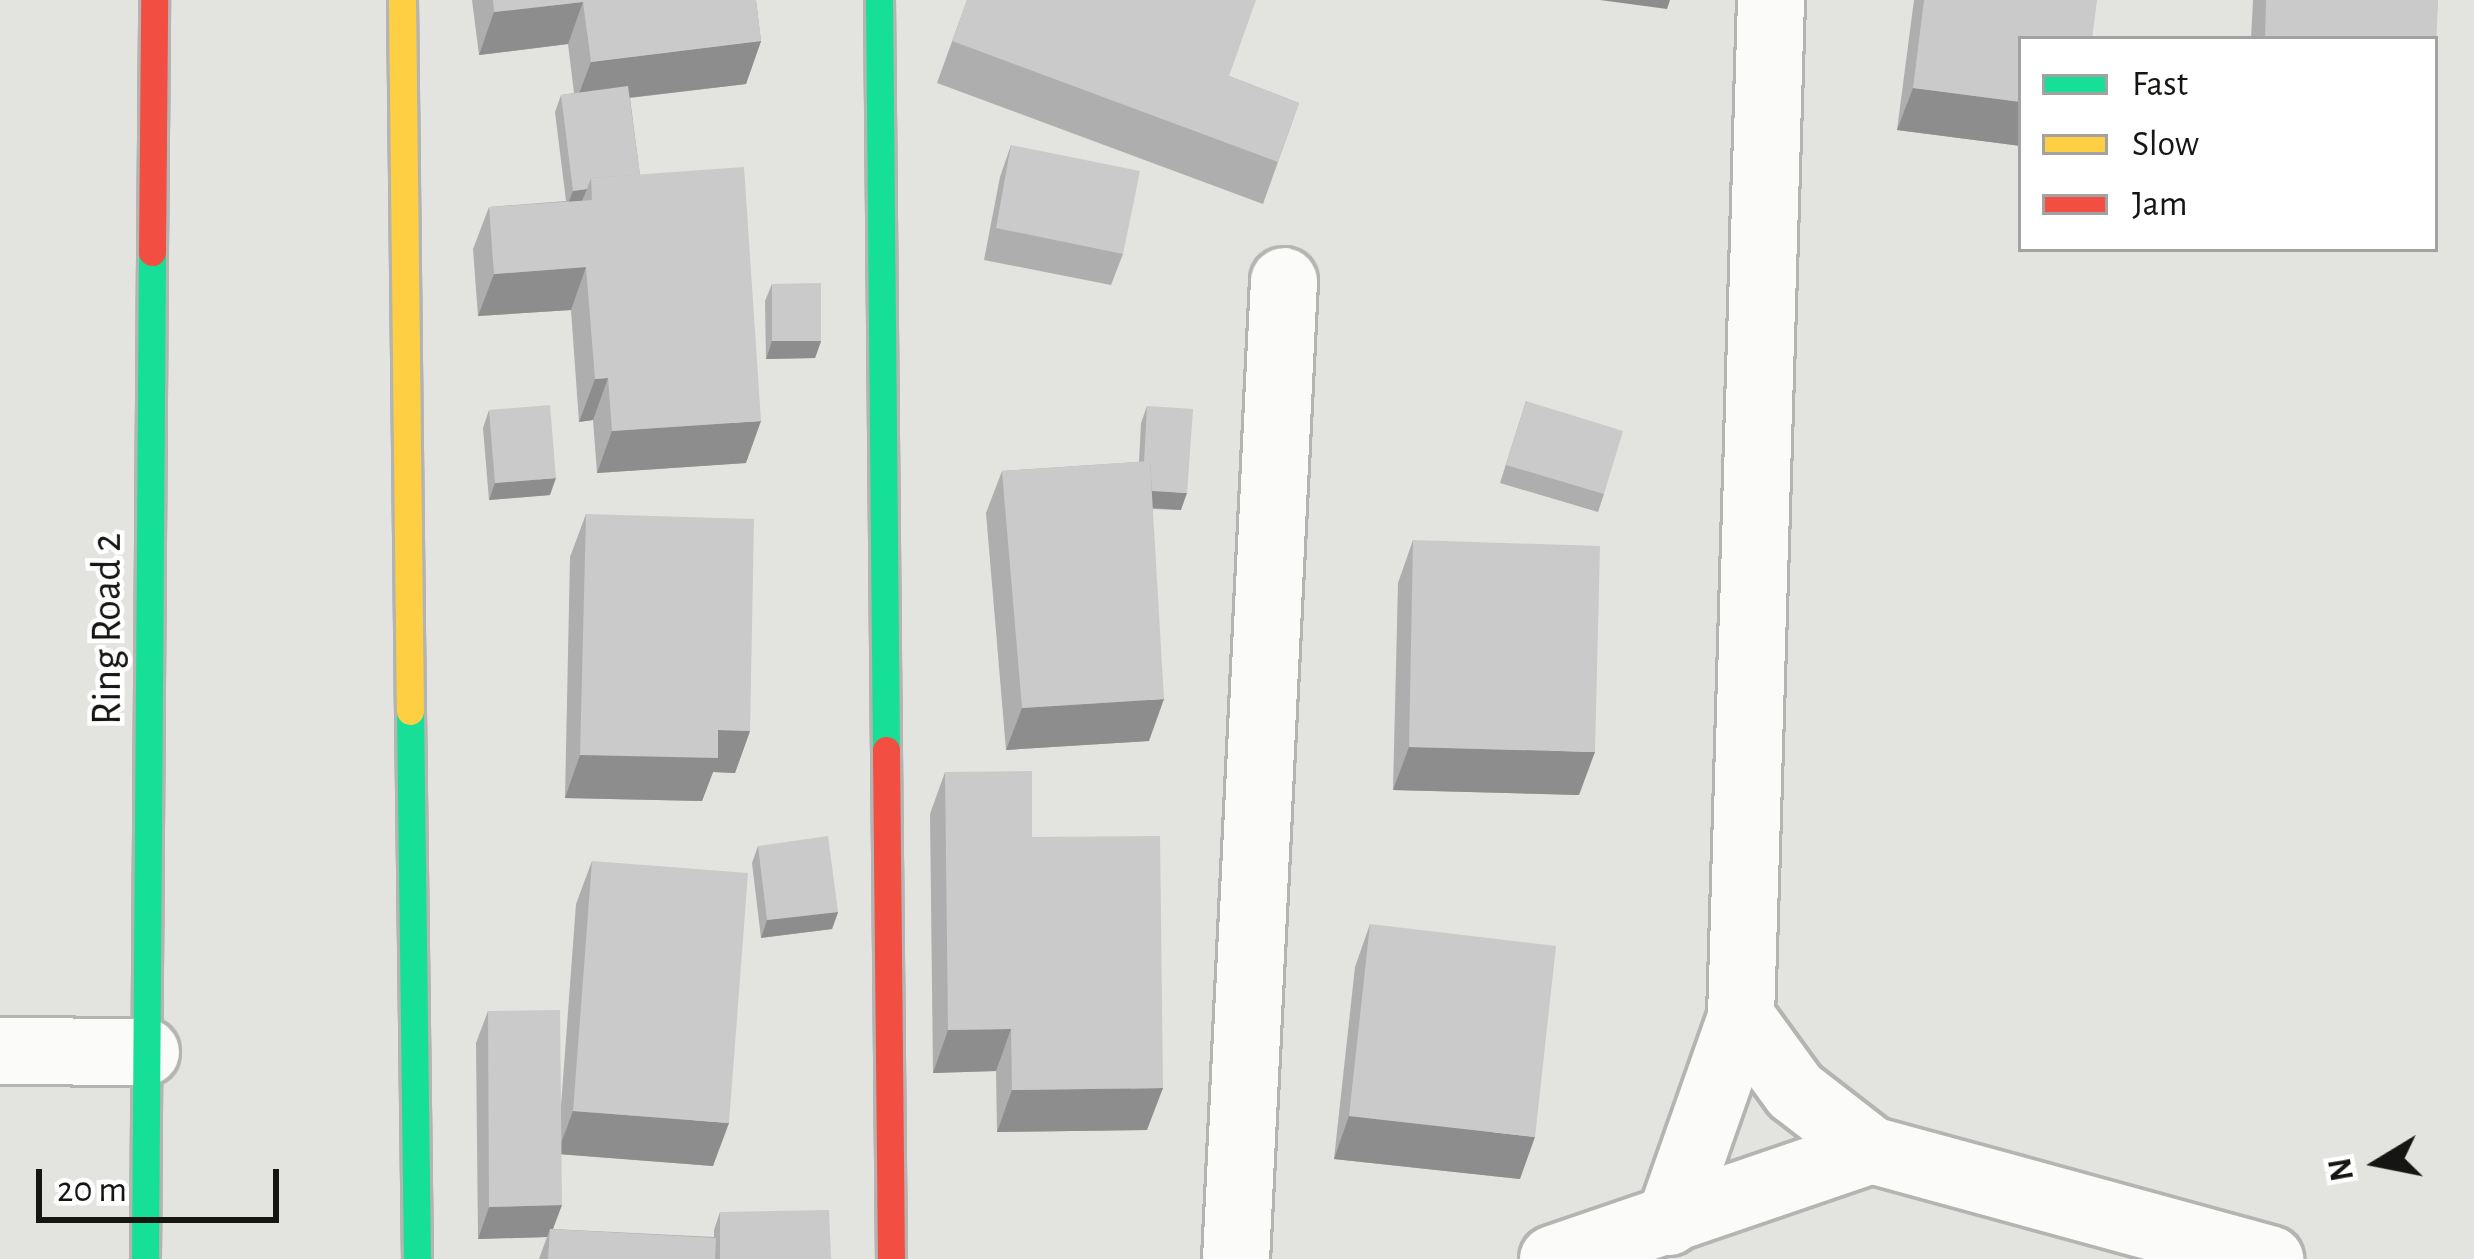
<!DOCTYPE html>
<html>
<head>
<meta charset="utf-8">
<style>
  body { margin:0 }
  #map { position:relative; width:2474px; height:1259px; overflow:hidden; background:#e3e4e0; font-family:"Alegreya Sans",sans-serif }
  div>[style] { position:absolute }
  .roads { filter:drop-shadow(3px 0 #b4b5b2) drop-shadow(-3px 0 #b4b5b2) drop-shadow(0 3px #b4b5b2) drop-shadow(0 -3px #b4b5b2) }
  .street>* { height:66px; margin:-33px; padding:0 33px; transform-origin:33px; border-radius:33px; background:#fbfbfa }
  .fast>* { height:27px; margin:-13.5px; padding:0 13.5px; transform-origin:13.5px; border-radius:13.5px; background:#16e098 }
  .slow>* { height:27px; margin:-13.5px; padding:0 13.5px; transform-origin:13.5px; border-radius:13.5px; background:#ffcf43 }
  .jam>* { height:27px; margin:-13.5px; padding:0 13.5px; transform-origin:13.5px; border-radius:13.5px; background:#f24e42 }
  .wall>* { inset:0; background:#adaead }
  .shaded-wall>* { inset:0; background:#8d8d8d }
  .building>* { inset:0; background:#c9cac9 }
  span { translate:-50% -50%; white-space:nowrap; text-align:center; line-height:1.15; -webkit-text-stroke:9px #fff; paint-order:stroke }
  .street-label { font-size:42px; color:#151613 }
  .legend { position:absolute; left:2018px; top:36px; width:420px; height:216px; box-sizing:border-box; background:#fff; border:3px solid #a1a2a1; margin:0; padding:15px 21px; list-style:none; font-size:36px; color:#151613 }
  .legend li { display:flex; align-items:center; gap:24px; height:60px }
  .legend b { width:60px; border:3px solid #a1a2a1 }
  .north { position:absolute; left:2318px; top:1103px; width:120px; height:120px; -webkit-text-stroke:9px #fff; paint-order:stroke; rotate:260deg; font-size:33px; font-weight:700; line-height:48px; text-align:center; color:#151613 }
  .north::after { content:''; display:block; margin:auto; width:42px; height:54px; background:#151613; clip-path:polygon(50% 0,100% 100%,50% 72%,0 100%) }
  .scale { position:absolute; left:36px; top:1169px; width:243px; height:54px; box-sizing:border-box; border:6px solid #151613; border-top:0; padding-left:15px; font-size:36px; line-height:42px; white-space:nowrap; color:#151613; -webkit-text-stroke:9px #fff; paint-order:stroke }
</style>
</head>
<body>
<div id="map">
  <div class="roads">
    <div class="street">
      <div style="left:1741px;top:1017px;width:92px;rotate:53.9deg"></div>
      <div style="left:1795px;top:1091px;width:96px;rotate:37.8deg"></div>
      <div style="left:1871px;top:1150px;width:414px;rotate:15.3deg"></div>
      <div style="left:0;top:1051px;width:146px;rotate:0.4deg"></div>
      <div style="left:1669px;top:1222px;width:217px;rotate:-70.6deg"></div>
      <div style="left:1741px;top:1017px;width:1017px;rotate:-88.31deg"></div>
      <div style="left:1236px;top:1259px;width:979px;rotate:-87.19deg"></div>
      <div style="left:1553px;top:1259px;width:336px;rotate:-18.9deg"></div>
    </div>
    <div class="fast">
      <div style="left:879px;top:0;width:750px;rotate:89.47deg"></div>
      <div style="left:410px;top:711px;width:548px;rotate:89.27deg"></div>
      <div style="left:145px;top:1259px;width:1007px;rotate:-89.6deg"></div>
    </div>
    <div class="slow">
      <div style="left:402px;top:0;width:711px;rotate:89.36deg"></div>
    </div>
    <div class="jam">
      <div style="left:152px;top:252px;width:252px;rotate:-89.5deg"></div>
      <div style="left:886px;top:750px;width:509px;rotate:89.44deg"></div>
    </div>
  </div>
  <div class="wall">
    <div style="clip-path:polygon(472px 0,756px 0,761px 41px,746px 84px,630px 98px,640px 175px,746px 463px,597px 473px,593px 420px,579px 422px,571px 310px,478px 316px,473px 249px,489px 207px,566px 201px,555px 112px,561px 95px,574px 93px,568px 44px,479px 55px)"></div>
    <div style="clip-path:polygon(967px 0,1229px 76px,1299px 103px,1263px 204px,937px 83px)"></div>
    <div style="clip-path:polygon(1914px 0,2097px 0,2021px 39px,2021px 146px,1897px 130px)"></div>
    <div style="clip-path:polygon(2253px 0,2438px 0,2435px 39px,2251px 39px)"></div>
    <div style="clip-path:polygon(1011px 145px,1123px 254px,1111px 285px,984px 260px,1000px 177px)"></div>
    <div style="clip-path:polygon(772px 284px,821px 341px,815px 358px,766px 359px,765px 301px)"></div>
    <div style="clip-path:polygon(1526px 401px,1604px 494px,1598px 512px,1500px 483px)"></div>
    <div style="clip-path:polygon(1147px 406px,1181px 510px,1153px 509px,1149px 741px,1006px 750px,986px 513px,1002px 471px,1139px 462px,1141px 423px)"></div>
    <div style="clip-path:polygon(489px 410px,550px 495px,489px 500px,483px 428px)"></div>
    <div style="clip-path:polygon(586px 514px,750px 731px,735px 773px,713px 772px,702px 801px,565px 798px,570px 557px)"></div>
    <div style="clip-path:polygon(1413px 540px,1579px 795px,1393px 790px,1398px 583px)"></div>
    <div style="clip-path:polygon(945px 772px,1032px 837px,1147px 1130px,997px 1132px,996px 1071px,933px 1073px,930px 814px)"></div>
    <div style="clip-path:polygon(758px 846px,838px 912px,832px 929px,761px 938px,752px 863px)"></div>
    <div style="clip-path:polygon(592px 861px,713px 1166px,561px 1154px,553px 1229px,714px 1237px,714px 1230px,720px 1212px,831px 1259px,539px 1259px,547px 1237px,478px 1239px,476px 1043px,488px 1011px,561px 1106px,576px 904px)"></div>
    <div style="clip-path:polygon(1370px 924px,1520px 1179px,1334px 1159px,1355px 967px)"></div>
  </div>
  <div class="shaded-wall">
    <div style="clip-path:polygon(1600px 0,1670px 0,1667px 9px)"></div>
    <div style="clip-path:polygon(583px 2px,568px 44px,479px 55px,494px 12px)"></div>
    <div style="clip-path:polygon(761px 41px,746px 84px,575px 104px,591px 62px)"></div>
    <div style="clip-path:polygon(1913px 88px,2021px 102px,2021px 146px,1897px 130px)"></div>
    <div style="clip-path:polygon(587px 189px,580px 206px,566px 208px,573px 191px)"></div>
    <div style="clip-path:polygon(586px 267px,571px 310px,478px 316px,494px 274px)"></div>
    <div style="clip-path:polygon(772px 341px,821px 341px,815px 358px,766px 359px)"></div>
    <div style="clip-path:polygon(608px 378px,593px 420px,579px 422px,595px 379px)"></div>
    <div style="clip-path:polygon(761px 421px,746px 463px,597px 473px,612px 431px)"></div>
    <div style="clip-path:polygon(556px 478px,550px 495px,489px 500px,495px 483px)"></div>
    <div style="clip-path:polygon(1143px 490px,1187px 493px,1181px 510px,1136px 507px)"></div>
    <div style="clip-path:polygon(1164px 699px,1149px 741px,1006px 750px,1022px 708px)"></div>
    <div style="clip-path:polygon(718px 730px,750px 731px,735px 773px,713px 772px,702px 801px,565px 798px,580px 755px)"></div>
    <div style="clip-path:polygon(1409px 747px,1595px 752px,1579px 795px,1393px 790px)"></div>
    <div style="clip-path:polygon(838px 912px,832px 929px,761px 938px,767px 920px)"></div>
    <div style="clip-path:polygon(1011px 1029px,996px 1071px,933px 1073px,948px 1030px)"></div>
    <div style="clip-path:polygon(1163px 1088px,1147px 1130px,997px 1132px,1012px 1090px)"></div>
    <div style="clip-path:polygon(573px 1111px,729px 1123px,713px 1166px,557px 1154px)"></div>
    <div style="clip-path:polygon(1349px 1116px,1535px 1137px,1520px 1179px,1334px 1159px)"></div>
    <div style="clip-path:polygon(562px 1205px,550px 1237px,550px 1229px,547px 1237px,478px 1239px,489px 1207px)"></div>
  </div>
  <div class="building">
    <div style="clip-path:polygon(493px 0,756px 0,761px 41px,591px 62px,583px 2px,494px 12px)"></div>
    <div style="clip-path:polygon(967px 0,1256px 0,1229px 76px,1299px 103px,1278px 162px,952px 41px)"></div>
    <div style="clip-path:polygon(1924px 0,2097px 0,2092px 39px,2021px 39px,2021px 102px,1913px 88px)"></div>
    <div style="clip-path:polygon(2266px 0,2438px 0,2435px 72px,2435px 39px,2265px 39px)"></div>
    <div style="clip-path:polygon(628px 86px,640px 175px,591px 178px,587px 189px,573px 191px,561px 95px)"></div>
    <div style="clip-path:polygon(1011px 145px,1140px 171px,1123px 254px,996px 228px)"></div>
    <div style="clip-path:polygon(744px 167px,761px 421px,612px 431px,608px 378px,595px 379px,586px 267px,494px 274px,489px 207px,592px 200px,591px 178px)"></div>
    <div style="clip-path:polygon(821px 283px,821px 341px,772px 341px,772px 284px)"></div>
    <div style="clip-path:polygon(1526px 401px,1623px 431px,1604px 494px,1506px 465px)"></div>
    <div style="clip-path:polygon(550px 405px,556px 478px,495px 483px,489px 410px)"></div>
    <div style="clip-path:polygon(1147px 406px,1193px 409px,1187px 493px,1152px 491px,1150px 461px,1144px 462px)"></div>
    <div style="clip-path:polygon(1150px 461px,1164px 699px,1022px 708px,1002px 471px)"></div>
    <div style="clip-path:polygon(586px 514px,754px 519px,750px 731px,718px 730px,718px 758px,580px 755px)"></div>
    <div style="clip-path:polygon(1413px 540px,1600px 546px,1595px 752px,1409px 747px)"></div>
    <div style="clip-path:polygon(1032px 771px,1032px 837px,1160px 836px,1163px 1088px,1012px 1090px,1011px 1029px,948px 1030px,945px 772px)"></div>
    <div style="clip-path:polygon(828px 836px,838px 912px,767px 920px,758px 846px)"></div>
    <div style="clip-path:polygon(592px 861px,748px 873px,729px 1123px,573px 1111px)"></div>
    <div style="clip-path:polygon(1370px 924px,1556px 946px,1535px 1137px,1349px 1116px)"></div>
    <div style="clip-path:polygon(560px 1010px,562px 1205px,489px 1207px,488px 1011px)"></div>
    <div style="clip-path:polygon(829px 1210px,831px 1259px,720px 1259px,720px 1212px)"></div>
    <div style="clip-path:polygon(550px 1229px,716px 1238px,715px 1259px,548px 1259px)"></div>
  </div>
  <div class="street-label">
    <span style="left:107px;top:629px;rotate:-90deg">Ring Road 2</span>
  </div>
  <ul class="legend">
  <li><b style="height:15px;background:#16e098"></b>Fast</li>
  <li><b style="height:15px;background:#ffcf43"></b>Slow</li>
  <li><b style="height:15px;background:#f24e42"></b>Jam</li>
  </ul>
  <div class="north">N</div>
  <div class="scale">20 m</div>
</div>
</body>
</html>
